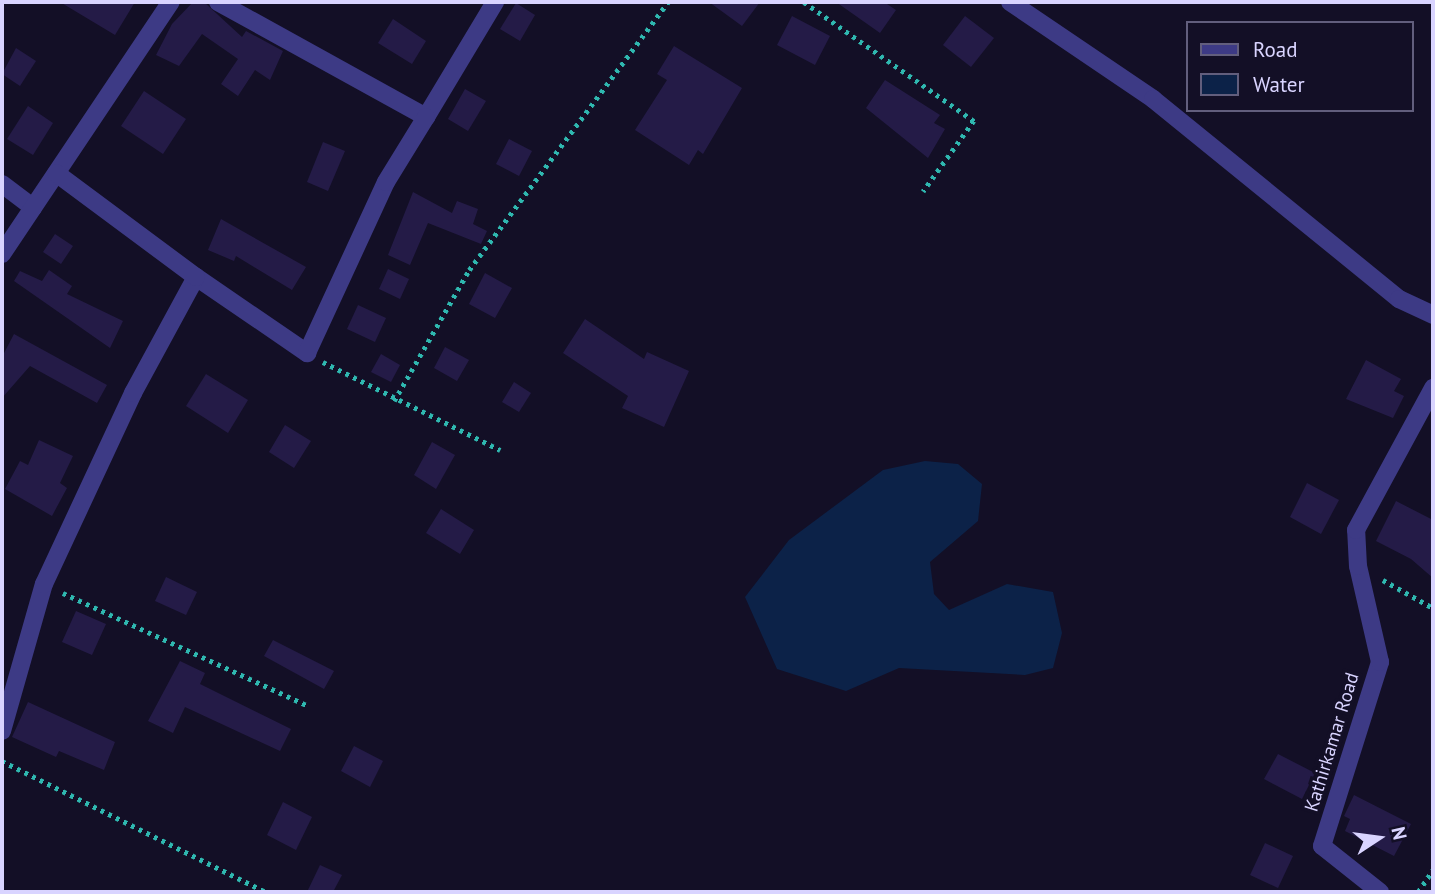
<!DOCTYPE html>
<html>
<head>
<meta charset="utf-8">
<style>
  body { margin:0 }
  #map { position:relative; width:1435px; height:894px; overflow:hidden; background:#130f26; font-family:"PT Sans",sans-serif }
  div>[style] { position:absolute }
  .water>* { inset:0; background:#0c2248 }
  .building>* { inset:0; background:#241b47 }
  .path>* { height:4.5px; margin-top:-2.25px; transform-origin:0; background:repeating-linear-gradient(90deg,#2fb8b0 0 3.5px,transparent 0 8.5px) }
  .minor>* { height:18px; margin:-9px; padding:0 9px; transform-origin:9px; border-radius:9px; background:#3d3a85 }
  span { translate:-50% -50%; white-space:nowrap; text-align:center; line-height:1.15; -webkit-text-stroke:7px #130f26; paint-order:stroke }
  .street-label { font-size:19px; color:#d9d4ff }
  .frame { position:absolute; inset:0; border:4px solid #d9d4ff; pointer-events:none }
  .legend { position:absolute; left:1186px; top:21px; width:228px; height:91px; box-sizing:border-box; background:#130f26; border:2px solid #625e7d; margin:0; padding:9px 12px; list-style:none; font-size:21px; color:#d9d4ff }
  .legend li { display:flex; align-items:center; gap:14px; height:35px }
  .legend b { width:35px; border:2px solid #625e7d }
  .north { position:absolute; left:1344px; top:803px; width:70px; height:70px; -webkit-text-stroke:5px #130f26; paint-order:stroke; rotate:77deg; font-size:19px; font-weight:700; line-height:28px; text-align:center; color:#d9d4ff }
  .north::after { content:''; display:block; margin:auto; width:24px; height:32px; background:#d9d4ff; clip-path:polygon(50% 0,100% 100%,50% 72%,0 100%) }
</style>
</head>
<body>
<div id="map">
  <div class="water">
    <div style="clip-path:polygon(925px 461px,958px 464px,982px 484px,978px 521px,930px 562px,934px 594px,949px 610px,1007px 584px,1053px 592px,1062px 633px,1053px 668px,1025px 675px,899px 668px,846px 691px,777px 669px,745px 597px,789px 540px,883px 470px)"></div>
  </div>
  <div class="building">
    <div style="clip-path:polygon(60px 2px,135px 2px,115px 35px)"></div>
    <div style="clip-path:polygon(193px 2px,204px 2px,242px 37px,246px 31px,283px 51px,270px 80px,255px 70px,238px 96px,221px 84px,238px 59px,202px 34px,179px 66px,156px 55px,172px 24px)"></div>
    <div style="clip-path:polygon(709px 2px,760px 2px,742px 26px)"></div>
    <div style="clip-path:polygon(836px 2px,884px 2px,896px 10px,880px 33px)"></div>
    <div style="clip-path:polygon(516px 3px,535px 15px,520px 41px,500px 29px)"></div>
    <div style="clip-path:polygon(792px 16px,830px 36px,815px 65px,777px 45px)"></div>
    <div style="clip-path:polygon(965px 16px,994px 38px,971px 67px,943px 45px)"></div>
    <div style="clip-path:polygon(393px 19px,426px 41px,412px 64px,378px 43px)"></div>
    <div style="clip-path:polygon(674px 46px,742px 88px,703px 154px,698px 150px,689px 165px,635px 130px,667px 80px,657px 74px)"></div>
    <div style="clip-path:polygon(16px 48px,36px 61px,20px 86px,2px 74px)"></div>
    <div style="clip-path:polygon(885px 80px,940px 115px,934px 123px,945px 129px,928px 158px,866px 108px)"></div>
    <div style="clip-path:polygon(465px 89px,486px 101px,468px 131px,448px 119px)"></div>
    <div style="clip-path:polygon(144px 91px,186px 119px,163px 154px,121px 126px)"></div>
    <div style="clip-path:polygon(28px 106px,53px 123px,33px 155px,7px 139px)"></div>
    <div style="clip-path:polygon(509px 139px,532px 151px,519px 176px,496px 164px)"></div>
    <div style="clip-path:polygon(323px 142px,345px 151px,328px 191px,307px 182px)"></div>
    <div style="clip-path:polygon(413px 192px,452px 213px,457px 201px,478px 209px,473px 224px,487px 231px,481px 244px,428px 223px,410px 265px,388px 255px)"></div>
    <div style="clip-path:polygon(221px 219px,306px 267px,292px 290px,236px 256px,234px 261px,208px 250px)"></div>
    <div style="clip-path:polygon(55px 234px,73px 246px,61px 264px,43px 252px)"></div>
    <div style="clip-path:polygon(388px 269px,409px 279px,400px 299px,379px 289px)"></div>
    <div style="clip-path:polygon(49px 270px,72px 286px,67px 294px,123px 321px,110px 348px,14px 281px,20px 271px,42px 281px)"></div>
    <div style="clip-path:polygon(485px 273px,512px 288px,495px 318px,469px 304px)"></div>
    <div style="clip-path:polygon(358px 305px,386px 318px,375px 342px,347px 329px)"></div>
    <div style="clip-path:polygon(585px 319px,644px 359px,647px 352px,689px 371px,664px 427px,622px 408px,628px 396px,563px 353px)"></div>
    <div style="clip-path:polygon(14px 334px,107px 385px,97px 403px,30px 366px,2px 398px,2px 357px)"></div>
    <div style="clip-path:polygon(445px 347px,469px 360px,457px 381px,434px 368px)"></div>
    <div style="clip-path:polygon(381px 354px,400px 365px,391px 382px,371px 372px)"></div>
    <div style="clip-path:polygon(1366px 360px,1401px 379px,1394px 391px,1404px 396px,1393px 418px,1346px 399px)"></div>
    <div style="clip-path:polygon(206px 374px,248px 400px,228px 433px,186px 406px)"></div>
    <div style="clip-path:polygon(514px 382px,531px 393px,519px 412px,502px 402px)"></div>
    <div style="clip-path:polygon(285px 425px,311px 441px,294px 468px,269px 452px)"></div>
    <div style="clip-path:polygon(39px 440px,73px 456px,60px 483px,67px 488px,52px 516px,5px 489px,20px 461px,28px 465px)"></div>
    <div style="clip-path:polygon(432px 442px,455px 455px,436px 489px,414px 475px)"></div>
    <div style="clip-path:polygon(1307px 483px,1339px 500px,1321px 534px,1290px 517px)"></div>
    <div style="clip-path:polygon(1396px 501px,1433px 520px,1433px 578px,1411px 559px,1376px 541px)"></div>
    <div style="clip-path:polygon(441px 509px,474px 530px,460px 554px,426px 533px)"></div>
    <div style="clip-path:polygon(166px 577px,197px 592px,186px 615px,155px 601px)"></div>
    <div style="clip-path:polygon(76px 611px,106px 624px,92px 655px,62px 642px)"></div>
    <div style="clip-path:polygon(273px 640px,334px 671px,324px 689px,264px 656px)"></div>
    <div style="clip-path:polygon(180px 661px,205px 673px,200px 684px,291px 729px,280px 751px,185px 707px,173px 733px,148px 721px)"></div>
    <div style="clip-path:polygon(28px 702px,115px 742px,104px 770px,59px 751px,56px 757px,12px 737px)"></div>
    <div style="clip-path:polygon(354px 746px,383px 761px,370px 787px,341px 771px)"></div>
    <div style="clip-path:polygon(1278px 754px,1315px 773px,1302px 799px,1264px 779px)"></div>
    <div style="clip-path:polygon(1354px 795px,1411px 824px,1394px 856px,1345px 831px,1350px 819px,1344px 816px)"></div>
    <div style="clip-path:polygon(283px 802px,312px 817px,296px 850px,267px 835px)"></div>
    <div style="clip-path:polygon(1265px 843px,1293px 856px,1278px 888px,1250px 875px)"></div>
    <div style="clip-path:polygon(320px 865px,342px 875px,333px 892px,307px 892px)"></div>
  </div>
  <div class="path">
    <div style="left:804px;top:2px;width:208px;rotate:35deg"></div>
    <div style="left:974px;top:121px;width:87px;rotate:125.7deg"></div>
    <div style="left:323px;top:362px;width:198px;rotate:26.4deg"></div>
    <div style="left:394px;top:401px;width:151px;rotate:-60.2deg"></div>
    <div style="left:469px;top:270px;width:334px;rotate:-53.4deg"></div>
    <div style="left:1383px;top:580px;width:57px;rotate:29.2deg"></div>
    <div style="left:63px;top:593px;width:268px;rotate:24.7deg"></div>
    <div style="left:2px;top:761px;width:295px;rotate:26.4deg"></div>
    <div style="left:1418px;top:892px;width:27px;rotate:-56deg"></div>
  </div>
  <div class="minor">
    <div style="left:218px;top:2px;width:238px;rotate:28.9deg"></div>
    <div style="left:426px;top:117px;width:134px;rotate:-59deg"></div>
    <div style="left:1010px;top:2px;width:173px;rotate:34.1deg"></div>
    <div style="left:1153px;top:99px;width:317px;rotate:39.1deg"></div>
    <div style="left:1399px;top:299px;width:38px;rotate:25deg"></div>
    <div style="left:2px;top:184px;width:39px;rotate:37deg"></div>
    <div style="left:2px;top:254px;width:303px;rotate:-56.2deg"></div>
    <div style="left:196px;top:277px;width:135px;rotate:34.4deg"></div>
    <div style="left:307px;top:353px;width:188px;rotate:-65.2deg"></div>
    <div style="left:386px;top:182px;width:76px;rotate:-58.4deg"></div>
    <div style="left:2px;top:731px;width:153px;rotate:-74.1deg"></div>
    <div style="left:44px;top:584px;width:211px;rotate:-65deg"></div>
    <div style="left:133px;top:393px;width:132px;rotate:-61.5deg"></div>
    <div style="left:196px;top:277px;width:174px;rotate:-143.4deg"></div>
    <div style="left:1380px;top:892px;width:74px;rotate:-141.6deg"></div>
    <div style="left:1322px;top:846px;width:193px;rotate:-72.5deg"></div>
    <div style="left:1380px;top:662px;width:98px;rotate:-102.9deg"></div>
    <div style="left:1358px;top:566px;width:36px;rotate:-93deg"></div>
    <div style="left:1356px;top:530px;width:162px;rotate:-61.5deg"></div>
  </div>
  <div class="street-label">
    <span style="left:1332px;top:742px;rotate:-73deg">Kathirkamar Road</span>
  </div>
  <div class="frame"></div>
  <ul class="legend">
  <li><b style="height:9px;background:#3d3a85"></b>Road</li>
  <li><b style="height:19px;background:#0c2248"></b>Water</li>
  </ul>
  <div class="north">N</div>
</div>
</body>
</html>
